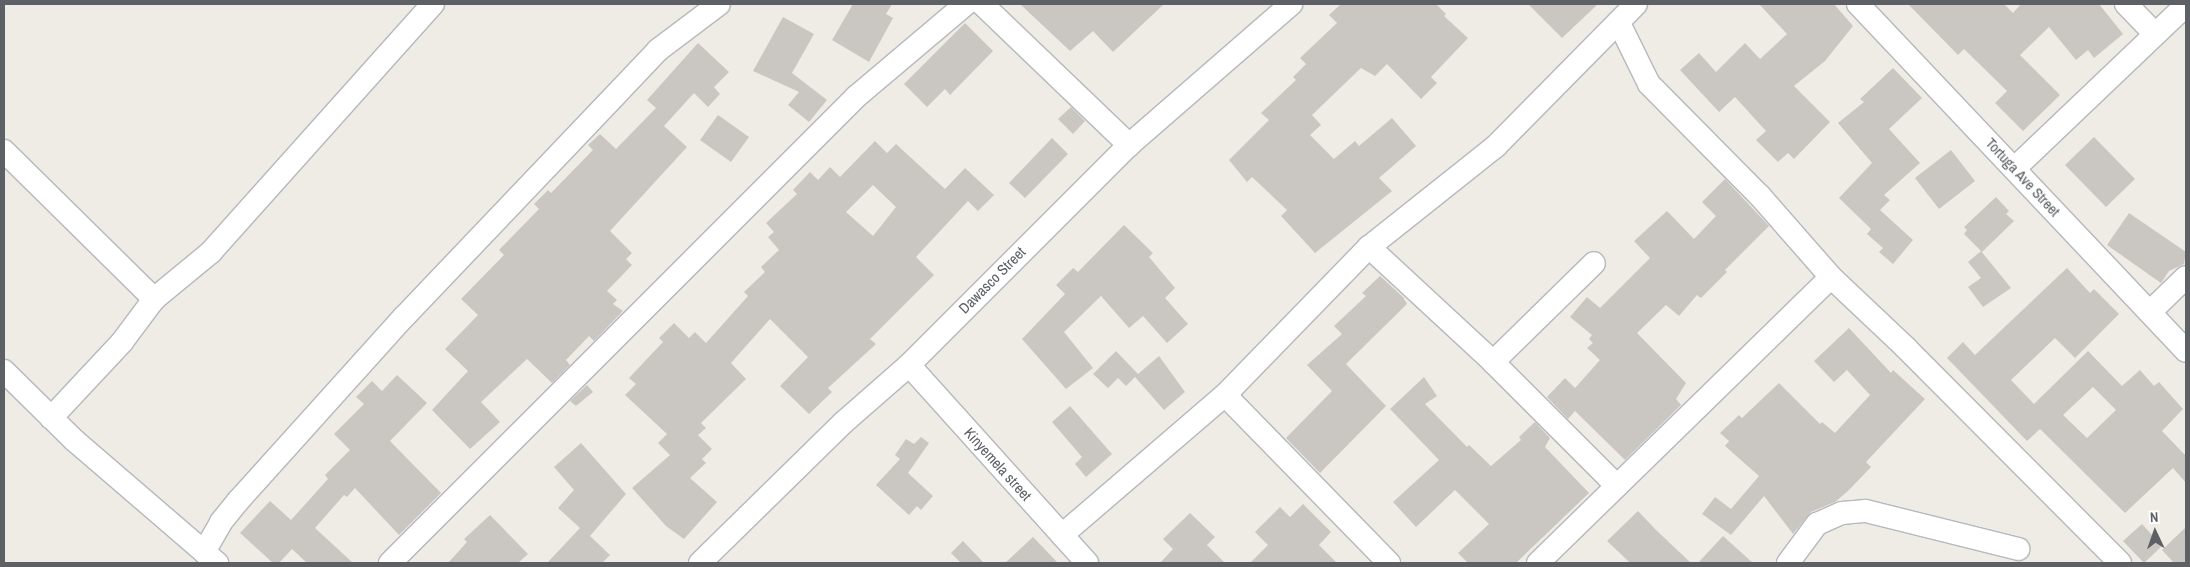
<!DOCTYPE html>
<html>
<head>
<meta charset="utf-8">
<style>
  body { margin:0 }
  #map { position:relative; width:2190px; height:567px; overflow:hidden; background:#efece5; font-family:"Archivo Narrow",sans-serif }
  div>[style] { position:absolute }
  .building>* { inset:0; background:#cac7c2 }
  .roads { filter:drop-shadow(1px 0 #b6b8bc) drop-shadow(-1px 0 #b6b8bc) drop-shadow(0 1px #b6b8bc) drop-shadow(0 -1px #b6b8bc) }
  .minor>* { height:22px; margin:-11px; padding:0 11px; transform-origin:11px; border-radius:11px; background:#fff }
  span { translate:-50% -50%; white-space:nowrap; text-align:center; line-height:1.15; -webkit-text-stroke:4px #fff; paint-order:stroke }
  .street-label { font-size:15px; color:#5d6165 }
  .frame { position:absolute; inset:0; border:5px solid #5d6165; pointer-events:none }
  .north { position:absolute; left:2130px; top:507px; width:50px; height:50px; -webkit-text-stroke:4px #fff; paint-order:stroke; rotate:357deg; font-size:14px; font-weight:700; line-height:20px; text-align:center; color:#5d6165 }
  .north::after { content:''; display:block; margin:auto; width:18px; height:22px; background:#5d6165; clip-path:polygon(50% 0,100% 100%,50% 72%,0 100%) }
</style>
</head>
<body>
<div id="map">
  <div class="building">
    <div style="clip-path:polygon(853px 4px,892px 4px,886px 14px,893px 18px,869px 62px,832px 40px)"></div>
    <div style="clip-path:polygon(1020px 4px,1164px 4px,1113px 52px,1093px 31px,1070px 51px)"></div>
    <div style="clip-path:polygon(1341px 4px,1436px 4px,1446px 14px,1444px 16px,1468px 38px,1431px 77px,1437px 83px,1421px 99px,1387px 64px,1375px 76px,1361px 68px,1312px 115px,1321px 125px,1310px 135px,1334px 159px,1355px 141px,1359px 146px,1392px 118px,1416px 146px,1379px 178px,1392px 191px,1315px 253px,1281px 216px,1287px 210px,1252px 177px,1247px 182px,1229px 160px,1269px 120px,1261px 113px,1296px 80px,1293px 77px,1306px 64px,1300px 58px,1337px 23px,1329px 15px)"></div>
    <div style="clip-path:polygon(1528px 4px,1598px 4px,1562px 38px)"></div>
    <div style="clip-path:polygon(1759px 4px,1834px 4px,1853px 26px,1825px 61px,1794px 86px,1830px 122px,1794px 159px,1788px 153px,1778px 162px,1756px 140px,1766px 131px,1735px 97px,1719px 112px,1680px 70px,1699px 53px,1716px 72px,1745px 43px,1760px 59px,1787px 34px)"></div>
    <div style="clip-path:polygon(1908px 4px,2004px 4px,2013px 13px,2021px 4px,2099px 4px,2123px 34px,2094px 58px,2088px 50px,2076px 60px,2049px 27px,2020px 55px,2060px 95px,2023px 131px,1995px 103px,2007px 91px,1964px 49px,1958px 55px)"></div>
    <div style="clip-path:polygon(783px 17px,814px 34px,792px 73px,827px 100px,809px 122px,788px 105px,799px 92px,753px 71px)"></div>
    <div style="clip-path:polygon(965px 23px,993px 51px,950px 95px,945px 89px,927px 107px,904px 84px)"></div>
    <div style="clip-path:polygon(698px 43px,729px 72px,714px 87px,720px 94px,708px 107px,694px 93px,664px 126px,687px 147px,610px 231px,632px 253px,626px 259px,632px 265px,607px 291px,617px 300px,613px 304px,623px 311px,594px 341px,589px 336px,566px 360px,570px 365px,552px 383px,527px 359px,481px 402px,500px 422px,470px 449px,432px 410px,468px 371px,445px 349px,478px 315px,461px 299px,504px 255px,499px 250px,539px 209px,534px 204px,548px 190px,551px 193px,593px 150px,588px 145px,600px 134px,616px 149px,656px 108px,647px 100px)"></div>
    <div style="clip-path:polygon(1893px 68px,1922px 98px,1889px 129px,1920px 163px,1884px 195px,1890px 200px,1880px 210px,1913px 240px,1893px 264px,1879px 252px,1883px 248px,1867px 234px,1871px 229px,1839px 198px,1872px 163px,1838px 123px,1864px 102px,1860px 99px)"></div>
    <div style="clip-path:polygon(1071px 107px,1085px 121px,1073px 134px,1058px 119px)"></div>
    <div style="clip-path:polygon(718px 115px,749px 137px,731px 162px,700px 140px)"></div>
    <div style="clip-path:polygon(2094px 137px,2135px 179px,2106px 207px,2065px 165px)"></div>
    <div style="clip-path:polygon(1052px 138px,1068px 154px,1025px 198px,1009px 183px)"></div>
    <div style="clip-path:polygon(evenodd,875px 141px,887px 153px,896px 144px,945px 189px,965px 168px,994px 195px,978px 211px,968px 201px,916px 257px,934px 275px,870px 339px,876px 344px,828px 388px,832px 392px,809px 414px,780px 386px,808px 357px,770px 319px,731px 363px,746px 379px,701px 423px,706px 428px,698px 435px,712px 449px,702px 459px,706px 463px,690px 478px,717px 502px,684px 539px,666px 526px,632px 488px,670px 455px,658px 443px,667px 434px,625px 395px,636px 384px,629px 378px,663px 342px,659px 338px,674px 323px,689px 338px,695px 332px,706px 343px,748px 296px,744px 292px,765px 272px,761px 267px,779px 250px,768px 237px,774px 232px,766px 223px,797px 194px,793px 190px,810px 172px,818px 180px,830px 167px,840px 177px,875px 141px,873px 185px,896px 207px,873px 236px,846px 212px,873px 185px)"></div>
    <div style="clip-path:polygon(1951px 150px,1975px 181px,1939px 209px,1915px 178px)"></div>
    <div style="clip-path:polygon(1725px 179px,1769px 226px,1725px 270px,1727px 272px,1701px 298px,1697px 295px,1679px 316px,1666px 305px,1637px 333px,1686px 383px,1676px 399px,1681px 405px,1625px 460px,1575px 411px,1568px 419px,1547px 397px,1565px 378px,1575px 388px,1600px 360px,1587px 348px,1593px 343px,1589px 339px,1592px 335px,1570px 317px,1587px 297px,1600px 308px,1650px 258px,1634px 241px,1667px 211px,1694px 239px,1716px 216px,1702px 202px)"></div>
    <div style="clip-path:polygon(1996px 197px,2009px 211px,2006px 214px,2014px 221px,1982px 252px,1964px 234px,1967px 230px,1964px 227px)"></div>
    <div style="clip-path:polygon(2129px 213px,2186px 252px,2184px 264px,2169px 271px,2161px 283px,2107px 245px)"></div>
    <div style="clip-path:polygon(1124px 225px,1153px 253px,1149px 257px,1175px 288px,1165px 298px,1188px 324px,1167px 343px,1143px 316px,1129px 328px,1101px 296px,1064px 332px,1093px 368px,1066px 389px,1022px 339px,1065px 294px,1056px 285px,1073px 268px,1078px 272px)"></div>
    <div style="clip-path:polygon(1981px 251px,2011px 288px,1983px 307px,1968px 287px,1981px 278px,1968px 262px)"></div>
    <div style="clip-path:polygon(evenodd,2067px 268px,2090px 293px,2094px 289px,2119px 314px,2075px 358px,2055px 338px,2011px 380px,2034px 404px,2088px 351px,2122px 386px,2140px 370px,2154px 386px,2159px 382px,2183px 409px,2162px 431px,2186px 456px,2186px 483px,2173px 468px,2125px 513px,2040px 429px,2027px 441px,1947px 358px,1963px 342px,1975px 355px,2067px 268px,2093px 387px,2116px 410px,2087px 438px,2063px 415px,2093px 387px)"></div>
    <div style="clip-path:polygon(1380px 276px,1403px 297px,1407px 304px,1346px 364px,1386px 406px,1320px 473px,1286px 438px,1332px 391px,1307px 365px,1342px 334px,1334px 326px,1366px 296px,1362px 293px)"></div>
    <div style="clip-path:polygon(1849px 328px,1891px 373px,1893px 370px,1925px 399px,1866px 462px,1871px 467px,1848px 491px,1835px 502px,1811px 512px,1793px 534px,1764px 496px,1731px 535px,1702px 514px,1715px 497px,1731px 509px,1759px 476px,1725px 446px,1729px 441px,1720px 433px,1739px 415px,1742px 418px,1779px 383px,1820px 424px,1822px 422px,1835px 433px,1870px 395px,1847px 370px,1834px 382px,1814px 361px)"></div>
    <div style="clip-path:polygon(1116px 351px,1138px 374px,1159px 356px,1185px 392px,1164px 410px,1135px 377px,1126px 386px,1118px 378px,1108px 388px,1093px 374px)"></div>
    <div style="clip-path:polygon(397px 375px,427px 403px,390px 441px,441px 493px,399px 535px,355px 488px,347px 497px,344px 495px,315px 528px,353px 563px,307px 563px,292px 549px,279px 563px,273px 563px,240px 533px,270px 501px,291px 520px,328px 479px,325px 475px,350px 450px,334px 434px,364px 404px,356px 397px,372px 381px,382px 391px)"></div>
    <div style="clip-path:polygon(1424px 377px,1437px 396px,1425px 404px,1467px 447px,1469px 445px,1491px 466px,1521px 440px,1519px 437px,1535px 422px,1550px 438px,1545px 447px,1589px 493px,1516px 563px,1468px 563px,1458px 553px,1489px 524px,1455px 490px,1416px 527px,1393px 502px,1439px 460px,1390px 409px)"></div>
    <div style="clip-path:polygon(587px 385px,593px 392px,576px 406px,570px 401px)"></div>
    <div style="clip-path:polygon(1070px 406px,1112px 454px,1086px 477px,1075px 464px,1082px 457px,1052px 422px)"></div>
    <div style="clip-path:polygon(921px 437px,929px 443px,908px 473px,933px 496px,921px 510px,917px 506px,909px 515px,876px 485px,900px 459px,895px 455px,906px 439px,914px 444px)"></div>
    <div style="clip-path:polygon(581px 443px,626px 494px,590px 536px,610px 555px,602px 563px,547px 563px,580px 528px,558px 508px,574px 490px,554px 467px)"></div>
    <div style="clip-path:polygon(1303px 504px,1331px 532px,1319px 545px,1337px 563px,1250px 563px,1268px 545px,1255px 532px,1280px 507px,1290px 517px)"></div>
    <div style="clip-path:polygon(1638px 511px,1656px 530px,1691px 563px,1630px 563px,1624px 557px,1607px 541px)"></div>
    <div style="clip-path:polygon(1190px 513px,1215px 537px,1207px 545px,1225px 563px,1160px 563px,1173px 549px,1163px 539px)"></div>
    <div style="clip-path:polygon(490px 515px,528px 554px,518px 563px,448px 563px,467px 542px,464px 539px)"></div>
    <div style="clip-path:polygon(2142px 524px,2162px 546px,2144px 563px,2123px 541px)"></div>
    <div style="clip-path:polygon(2186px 527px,2186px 563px,2174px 563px,2162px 550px)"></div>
    <div style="clip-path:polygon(1723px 536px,1753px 563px,1698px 563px)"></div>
    <div style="clip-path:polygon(1033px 537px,1058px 563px,1005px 563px)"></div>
    <div style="clip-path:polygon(963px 541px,984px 563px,961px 563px,951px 553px)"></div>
  </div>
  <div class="roads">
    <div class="minor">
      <div style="left:982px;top:4px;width:204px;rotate:43.8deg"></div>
      <div style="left:1858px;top:4px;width:477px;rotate:46.6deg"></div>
      <div style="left:2126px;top:4px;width:42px;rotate:46deg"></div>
      <div style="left:1619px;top:23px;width:68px;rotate:63.8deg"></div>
      <div style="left:1649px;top:84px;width:158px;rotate:45.3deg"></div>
      <div style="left:1760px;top:196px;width:108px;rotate:48.8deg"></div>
      <div style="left:1831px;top:277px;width:103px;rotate:43.4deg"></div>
      <div style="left:1906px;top:348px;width:303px;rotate:45.1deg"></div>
      <div style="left:4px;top:151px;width:211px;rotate:44.6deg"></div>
      <div style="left:2015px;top:168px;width:236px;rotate:-43.6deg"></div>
      <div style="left:1369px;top:247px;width:169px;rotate:42.8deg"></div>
      <div style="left:1493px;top:362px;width:175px;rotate:45deg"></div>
      <div style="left:2150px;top:312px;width:50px;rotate:-44.2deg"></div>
      <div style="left:1493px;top:362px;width:141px;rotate:-44.4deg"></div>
      <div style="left:909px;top:365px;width:266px;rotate:48deg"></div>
      <div style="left:4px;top:371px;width:98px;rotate:44.6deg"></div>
      <div style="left:74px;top:440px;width:189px;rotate:40.7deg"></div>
      <div style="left:1225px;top:395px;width:235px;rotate:45.7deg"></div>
      <div style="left:51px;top:418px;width:104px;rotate:-46.9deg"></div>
      <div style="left:122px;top:342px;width:54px;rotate:-53.3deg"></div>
      <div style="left:154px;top:299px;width:74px;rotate:-39.5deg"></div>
      <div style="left:211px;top:252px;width:333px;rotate:-48.2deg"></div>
      <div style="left:1062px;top:535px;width:215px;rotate:-40.7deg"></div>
      <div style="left:1225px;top:395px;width:206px;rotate:-45.8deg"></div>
      <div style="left:1369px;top:247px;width:162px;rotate:-38.5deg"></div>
      <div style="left:1496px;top:146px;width:199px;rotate:-45.4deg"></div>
      <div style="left:204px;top:552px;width:34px;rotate:-60deg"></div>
      <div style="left:221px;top:522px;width:28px;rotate:-51deg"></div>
      <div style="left:239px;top:500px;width:246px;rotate:-48deg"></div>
      <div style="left:404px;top:317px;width:369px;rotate:-46.4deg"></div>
      <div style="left:658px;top:50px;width:76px;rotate:-37deg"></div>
      <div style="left:390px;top:563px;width:660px;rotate:-45deg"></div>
      <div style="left:857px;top:96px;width:143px;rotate:-40.2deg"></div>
      <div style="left:700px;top:563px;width:202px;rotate:-44.4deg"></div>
      <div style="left:844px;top:422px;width:86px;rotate:-41.2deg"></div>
      <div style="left:909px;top:365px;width:311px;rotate:-45deg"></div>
      <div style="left:1129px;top:145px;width:215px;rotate:-41deg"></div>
      <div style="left:1538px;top:563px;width:409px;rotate:-44.3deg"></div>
      <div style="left:1788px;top:563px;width:49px;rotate:-53.4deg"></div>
      <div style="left:1817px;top:524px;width:27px;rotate:-24deg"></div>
      <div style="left:1842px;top:513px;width:24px;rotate:-5deg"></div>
      <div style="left:1866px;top:511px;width:157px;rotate:14deg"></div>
    </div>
  </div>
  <div class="street-label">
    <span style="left:2023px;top:177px;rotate:47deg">Tortuga Ave Street</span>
    <span style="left:992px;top:280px;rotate:-45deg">Dawasco Street</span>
    <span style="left:998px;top:464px;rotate:48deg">Kinyemela street</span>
  </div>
  <div class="frame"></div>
  <div class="north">N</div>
</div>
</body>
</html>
